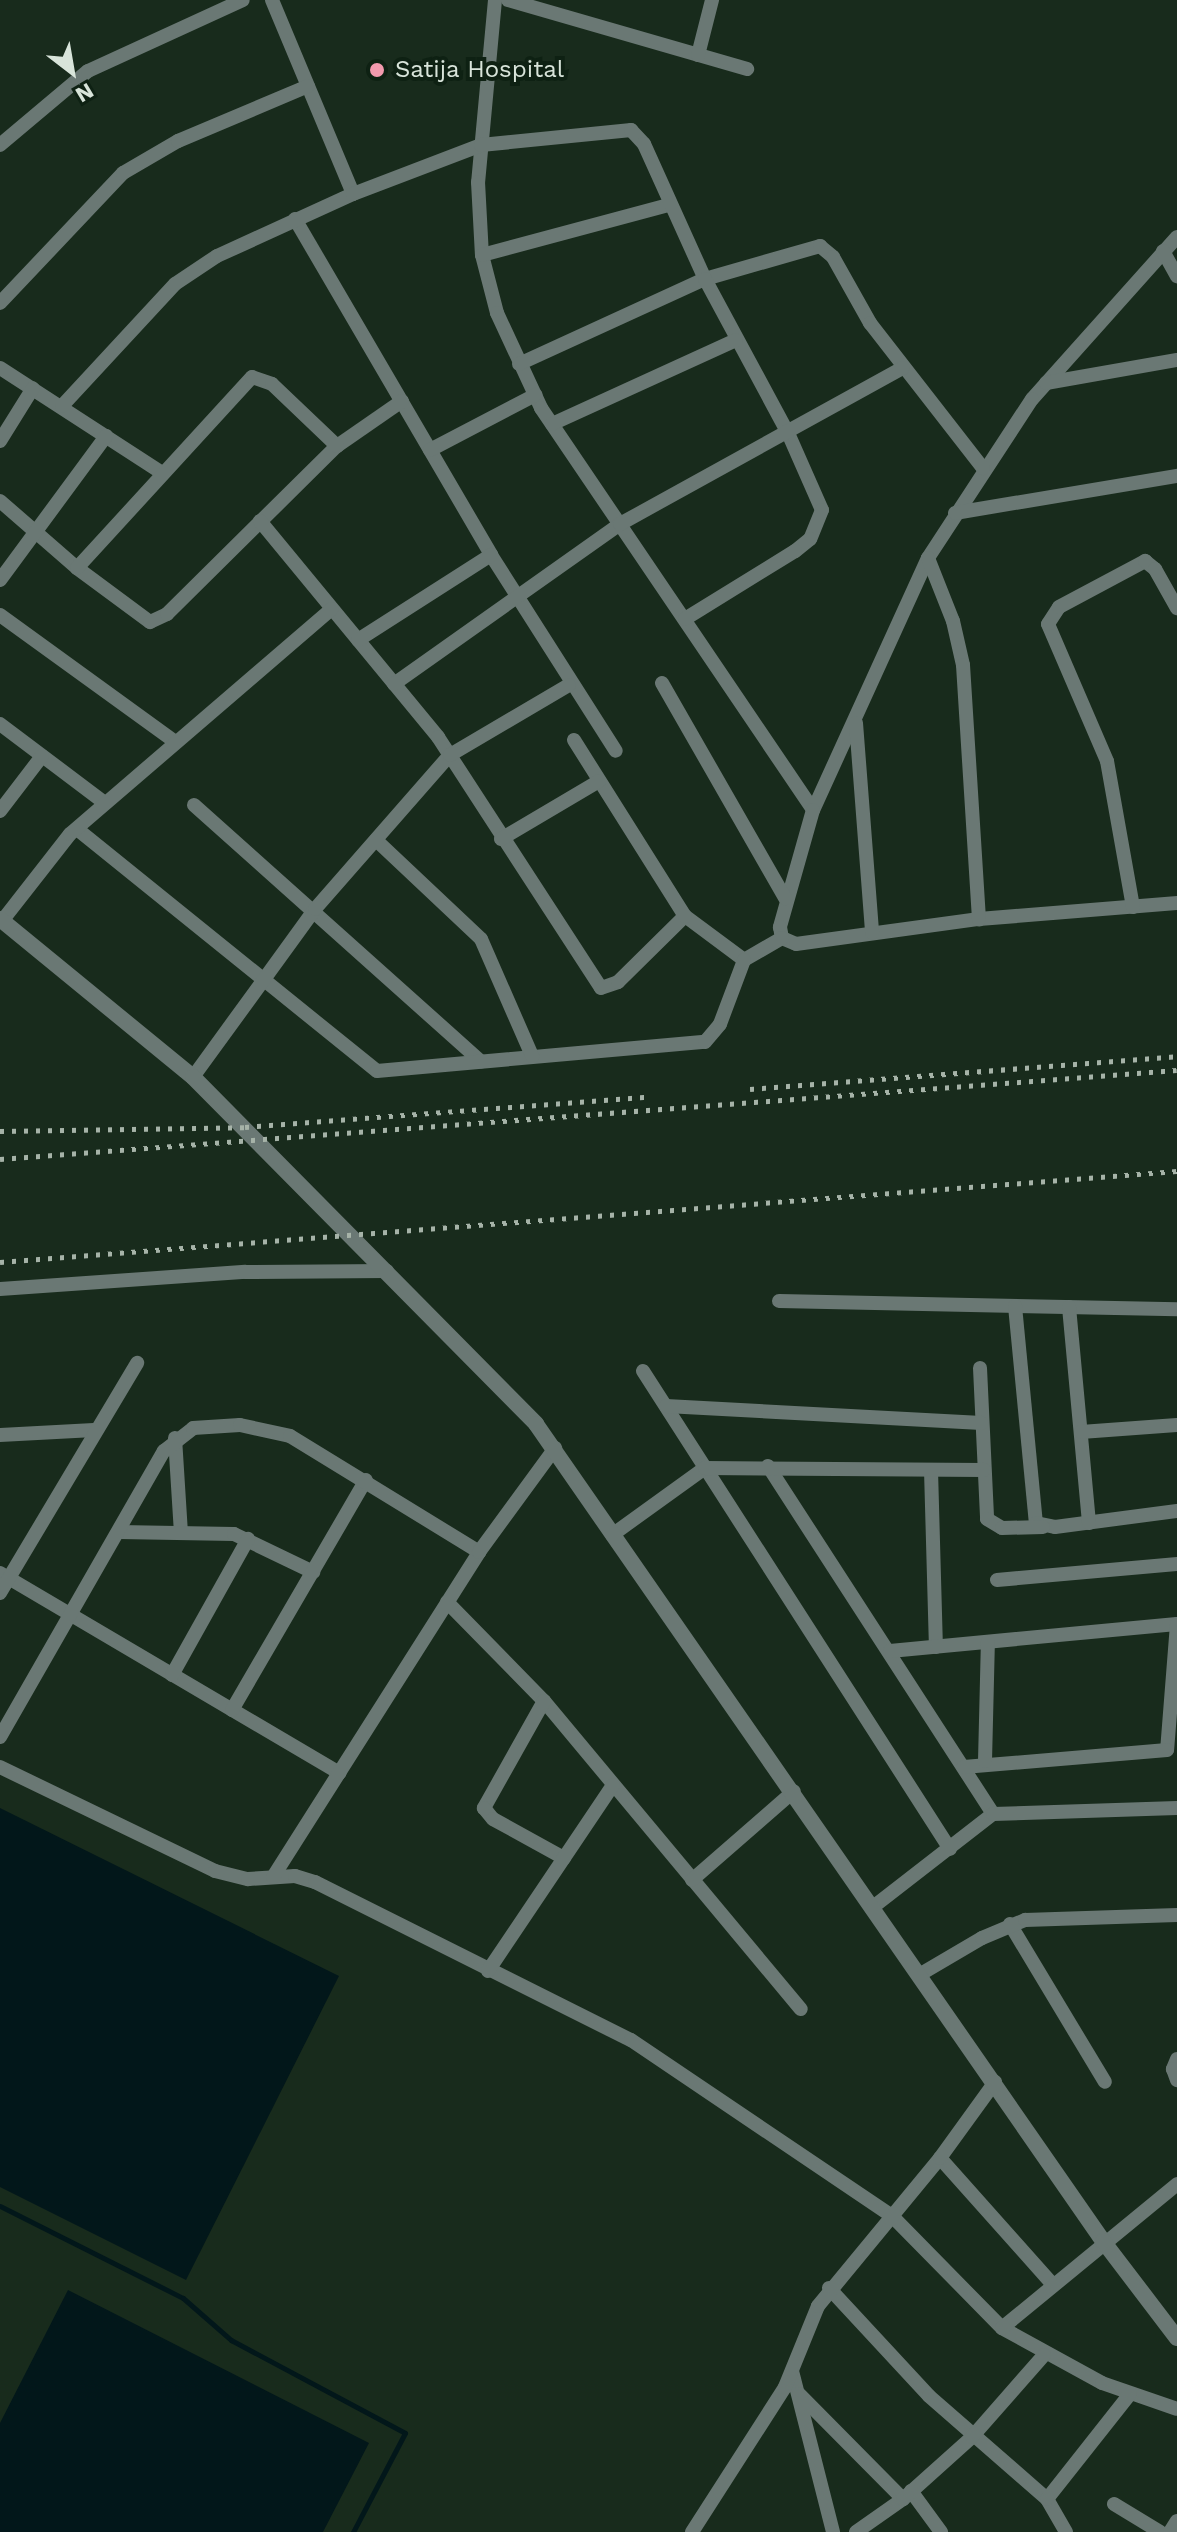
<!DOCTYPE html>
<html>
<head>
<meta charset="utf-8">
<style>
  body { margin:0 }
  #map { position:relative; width:1177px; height:2532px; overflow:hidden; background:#182b1c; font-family:"Work Sans",sans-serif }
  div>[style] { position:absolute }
  .water>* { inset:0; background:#02171a }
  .stream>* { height:5px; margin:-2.5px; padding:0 2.5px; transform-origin:2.5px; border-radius:2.5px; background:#02171a }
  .minor>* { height:14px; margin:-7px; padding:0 7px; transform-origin:7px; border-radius:7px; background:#6a7874 }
  .tertiary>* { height:16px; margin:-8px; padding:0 8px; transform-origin:8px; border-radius:8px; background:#6a7874 }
  .rail>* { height:5px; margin-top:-2.5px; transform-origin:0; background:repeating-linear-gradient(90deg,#a6b3a8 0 4px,transparent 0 12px) }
  .dots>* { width:22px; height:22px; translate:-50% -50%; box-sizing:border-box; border:4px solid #0e2113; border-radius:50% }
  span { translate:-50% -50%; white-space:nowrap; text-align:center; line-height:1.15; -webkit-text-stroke:8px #0e2113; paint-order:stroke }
  .poi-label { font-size:24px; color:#d8e4da }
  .left { translate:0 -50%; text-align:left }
  .north { position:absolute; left:32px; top:32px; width:80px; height:80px; -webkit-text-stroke:6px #0e2113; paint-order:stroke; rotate:149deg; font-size:22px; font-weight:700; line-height:32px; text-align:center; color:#d8e4da }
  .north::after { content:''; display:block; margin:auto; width:28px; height:36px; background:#d8e4da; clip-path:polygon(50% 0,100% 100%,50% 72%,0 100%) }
</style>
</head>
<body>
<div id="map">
  <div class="water">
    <div style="clip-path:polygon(0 1808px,339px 1976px,186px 2280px,0 2187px)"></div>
    <div style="clip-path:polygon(68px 2290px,369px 2443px,323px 2532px,0 2532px,0 2423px)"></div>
  </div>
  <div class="stream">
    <div style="left:0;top:2206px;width:205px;rotate:26.7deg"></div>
    <div style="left:183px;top:2298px;width:64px;rotate:41.2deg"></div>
    <div style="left:231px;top:2340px;width:197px;rotate:28.1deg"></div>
    <div style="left:405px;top:2433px;width:112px;rotate:117.7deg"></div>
  </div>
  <div class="minor">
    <div style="left:272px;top:0;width:210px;rotate:67.3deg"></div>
    <div style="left:495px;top:0;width:183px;rotate:95.3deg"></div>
    <div style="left:478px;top:182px;width:73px;rotate:86.9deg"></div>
    <div style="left:482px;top:255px;width:60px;rotate:75.5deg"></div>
    <div style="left:497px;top:313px;width:105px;rotate:65.1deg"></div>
    <div style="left:541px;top:408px;width:485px;rotate:55.9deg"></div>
    <div style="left:508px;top:0;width:249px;rotate:16.1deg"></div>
    <div style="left:698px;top:55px;width:57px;rotate:-75.7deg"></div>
    <div style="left:0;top:145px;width:115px;rotate:-40.1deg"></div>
    <div style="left:88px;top:71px;width:170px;rotate:-24.6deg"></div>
    <div style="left:295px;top:219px;width:389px;rotate:59.7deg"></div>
    <div style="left:491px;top:555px;width:232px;rotate:57.5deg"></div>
    <div style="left:1177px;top:237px;width:217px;rotate:131.8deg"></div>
    <div style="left:1032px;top:399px;width:190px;rotate:123.2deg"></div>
    <div style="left:928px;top:558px;width:277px;rotate:114.5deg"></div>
    <div style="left:813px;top:810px;width:122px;rotate:105.8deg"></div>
    <div style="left:780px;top:927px;width:11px;rotate:80deg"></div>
    <div style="left:782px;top:938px;width:15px;rotate:23deg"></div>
    <div style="left:796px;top:944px;width:185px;rotate:-7.8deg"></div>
    <div style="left:979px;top:919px;width:199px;rotate:-4.6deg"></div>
    <div style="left:1163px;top:251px;width:29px;rotate:61deg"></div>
    <div style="left:482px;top:255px;width:194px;rotate:-15deg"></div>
    <div style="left:0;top:303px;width:179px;rotate:-46.6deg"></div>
    <div style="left:123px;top:173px;width:64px;rotate:-30.2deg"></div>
    <div style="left:178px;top:141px;width:141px;rotate:-22.9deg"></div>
    <div style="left:519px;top:364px;width:205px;rotate:-24.6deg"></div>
    <div style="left:705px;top:279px;width:120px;rotate:-16deg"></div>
    <div style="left:820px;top:246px;width:17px;rotate:40deg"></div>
    <div style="left:833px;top:257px;width:76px;rotate:60.7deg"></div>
    <div style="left:870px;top:323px;width:184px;rotate:52.1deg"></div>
    <div style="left:0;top:368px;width:192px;rotate:32.9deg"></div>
    <div style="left:1046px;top:383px;width:133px;rotate:-10deg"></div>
    <div style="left:62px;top:406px;width:166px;rotate:-47.2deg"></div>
    <div style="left:175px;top:284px;width:50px;rotate:-33.7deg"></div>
    <div style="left:217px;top:256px;width:149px;rotate:-24.5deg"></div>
    <div style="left:353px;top:194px;width:137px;rotate:-20.9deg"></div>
    <div style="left:481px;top:145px;width:151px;rotate:-5.7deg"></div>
    <div style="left:631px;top:130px;width:19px;rotate:47deg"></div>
    <div style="left:644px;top:144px;width:148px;rotate:65.7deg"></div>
    <div style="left:705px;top:279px;width:175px;rotate:61.7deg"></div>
    <div style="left:788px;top:433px;width:84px;rotate:66.2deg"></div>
    <div style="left:822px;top:510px;width:31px;rotate:112deg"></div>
    <div style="left:810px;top:539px;width:19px;rotate:141deg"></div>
    <div style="left:795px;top:551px;width:129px;rotate:148.3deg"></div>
    <div style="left:552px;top:424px;width:202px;rotate:-24.5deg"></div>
    <div style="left:0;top:441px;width:62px;rotate:-58.1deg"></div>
    <div style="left:430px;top:450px;width:119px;rotate:-27.6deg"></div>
    <div style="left:0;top:501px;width:102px;rotate:41deg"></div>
    <div style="left:77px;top:568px;width:91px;rotate:36.5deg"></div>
    <div style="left:150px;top:622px;width:19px;rotate:-25deg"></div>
    <div style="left:167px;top:614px;width:239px;rotate:-44.7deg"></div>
    <div style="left:337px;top:446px;width:79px;rotate:-34.7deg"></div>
    <div style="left:955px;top:513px;width:225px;rotate:-9.5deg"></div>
    <div style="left:260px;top:521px;width:280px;rotate:50.5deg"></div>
    <div style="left:438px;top:737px;width:299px;rotate:57deg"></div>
    <div style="left:601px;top:988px;width:18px;rotate:-19deg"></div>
    <div style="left:618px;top:982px;width:94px;rotate:-44.6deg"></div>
    <div style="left:685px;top:916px;width:74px;rotate:36.7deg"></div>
    <div style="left:744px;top:960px;width:44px;rotate:-30.1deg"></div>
    <div style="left:928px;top:558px;width:68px;rotate:68.4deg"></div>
    <div style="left:953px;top:621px;width:45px;rotate:77.2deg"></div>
    <div style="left:963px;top:665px;width:255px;rotate:86.4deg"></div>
    <div style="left:77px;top:568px;width:259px;rotate:-47.5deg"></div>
    <div style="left:252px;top:377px;width:21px;rotate:19deg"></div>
    <div style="left:272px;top:384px;width:90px;rotate:43.6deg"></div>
    <div style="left:0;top:580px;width:179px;rotate:-53.6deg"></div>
    <div style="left:0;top:615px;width:215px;rotate:35.9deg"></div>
    <div style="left:358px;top:640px;width:158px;rotate:-32.6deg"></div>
    <div style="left:662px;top:683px;width:248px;rotate:60.2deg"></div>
    <div style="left:394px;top:684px;width:277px;rotate:-35.3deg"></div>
    <div style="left:620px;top:524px;width:323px;rotate:-28.9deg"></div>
    <div style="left:856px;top:723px;width:210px;rotate:85.6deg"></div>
    <div style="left:0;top:724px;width:131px;rotate:37deg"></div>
    <div style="left:574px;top:740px;width:208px;rotate:57.8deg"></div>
    <div style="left:194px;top:805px;width:385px;rotate:41.8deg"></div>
    <div style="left:0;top:811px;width:69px;rotate:-52.6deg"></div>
    <div style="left:77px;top:829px;width:385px;rotate:38.9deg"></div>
    <div style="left:377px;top:1071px;width:329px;rotate:-5.1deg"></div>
    <div style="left:705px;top:1042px;width:23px;rotate:-50deg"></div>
    <div style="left:720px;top:1024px;width:68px;rotate:-69.4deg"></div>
    <div style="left:501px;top:839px;width:114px;rotate:-30.6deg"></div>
    <div style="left:376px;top:840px;width:144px;rotate:43.3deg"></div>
    <div style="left:481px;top:939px;width:128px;rotate:66.4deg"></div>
    <div style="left:1133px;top:907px;width:148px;rotate:-100.1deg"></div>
    <div style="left:1107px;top:761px;width:149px;rotate:-113.3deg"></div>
    <div style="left:1048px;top:624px;width:20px;rotate:-57deg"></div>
    <div style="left:1059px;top:607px;width:98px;rotate:-28.1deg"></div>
    <div style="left:1145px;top:561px;width:13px;rotate:39deg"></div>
    <div style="left:1155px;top:569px;width:45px;rotate:60.6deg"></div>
    <div style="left:2px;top:921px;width:110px;rotate:-52deg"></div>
    <div style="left:70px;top:834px;width:345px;rotate:-40.7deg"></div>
    <div style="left:193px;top:1077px;width:208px;rotate:-54deg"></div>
    <div style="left:315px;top:909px;width:205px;rotate:-48.8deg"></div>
    <div style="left:450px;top:755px;width:138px;rotate:-30.5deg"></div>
    <div style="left:0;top:1289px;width:246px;rotate:-4deg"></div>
    <div style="left:245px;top:1272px;width:142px;rotate:-0.4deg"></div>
    <div style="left:779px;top:1301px;width:398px;rotate:1.2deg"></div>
    <div style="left:1015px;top:1306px;width:218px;rotate:84.5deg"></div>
    <div style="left:1036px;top:1523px;width:19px;rotate:12deg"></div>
    <div style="left:1055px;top:1527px;width:123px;rotate:-7.5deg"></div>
    <div style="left:1069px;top:1307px;width:217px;rotate:84.7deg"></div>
    <div style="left:980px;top:1368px;width:151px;rotate:87.3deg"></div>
    <div style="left:987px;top:1519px;width:17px;rotate:31deg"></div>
    <div style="left:1002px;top:1528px;width:41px;rotate:-1.4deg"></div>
    <div style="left:643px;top:1371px;width:568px;rotate:57.29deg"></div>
    <div style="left:666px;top:1406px;width:316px;rotate:3.1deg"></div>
    <div style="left:1081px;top:1432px;width:96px;rotate:-4.2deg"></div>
    <div style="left:0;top:1435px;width:94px;rotate:-3deg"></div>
    <div style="left:175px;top:1438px;width:95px;rotate:86.4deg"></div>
    <div style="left:768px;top:1466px;width:414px;rotate:57.1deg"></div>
    <div style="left:931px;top:1470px;width:177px;rotate:88.4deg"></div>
    <div style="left:119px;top:1532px;width:115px;rotate:1deg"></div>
    <div style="left:234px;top:1534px;width:88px;rotate:25.7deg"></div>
    <div style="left:612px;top:1535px;width:115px;rotate:-35.8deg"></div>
    <div style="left:705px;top:1468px;width:279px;rotate:0.4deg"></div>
    <div style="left:0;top:1573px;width:394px;rotate:30.5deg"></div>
    <div style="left:997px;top:1580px;width:181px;rotate:-5.1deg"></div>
    <div style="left:0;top:1593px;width:268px;rotate:-59.2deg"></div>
    <div style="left:447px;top:1602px;width:139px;rotate:45.6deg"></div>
    <div style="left:544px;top:1701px;width:401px;rotate:50.2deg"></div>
    <div style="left:890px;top:1651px;width:288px;rotate:-5.4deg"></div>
    <div style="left:1177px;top:1624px;width:126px;rotate:94.5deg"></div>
    <div style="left:1167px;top:1750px;width:204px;rotate:175.2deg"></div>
    <div style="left:172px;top:1675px;width:156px;rotate:-60.8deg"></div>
    <div style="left:544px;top:1701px;width:123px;rotate:119.3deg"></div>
    <div style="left:484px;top:1808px;width:14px;rotate:51deg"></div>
    <div style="left:493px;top:1819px;width:81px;rotate:28.8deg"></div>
    <div style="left:232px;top:1710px;width:266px;rotate:-59.8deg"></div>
    <div style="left:0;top:1737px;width:330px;rotate:-60.2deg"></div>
    <div style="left:164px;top:1451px;width:37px;rotate:-38deg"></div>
    <div style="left:193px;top:1428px;width:47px;rotate:-3.7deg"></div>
    <div style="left:240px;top:1425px;width:51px;rotate:12.4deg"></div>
    <div style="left:290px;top:1436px;width:222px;rotate:31.5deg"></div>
    <div style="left:985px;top:1761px;width:119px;rotate:-88.6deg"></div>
    <div style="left:0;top:1767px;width:239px;rotate:25.8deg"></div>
    <div style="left:215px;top:1871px;width:34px;rotate:14deg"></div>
    <div style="left:248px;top:1879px;width:47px;rotate:-3.7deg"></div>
    <div style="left:295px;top:1876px;width:21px;rotate:17deg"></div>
    <div style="left:315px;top:1882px;width:353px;rotate:26.6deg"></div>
    <div style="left:631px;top:2040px;width:315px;rotate:34deg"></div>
    <div style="left:892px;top:2216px;width:157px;rotate:45.5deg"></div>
    <div style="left:1002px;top:2328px;width:114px;rotate:28.8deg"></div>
    <div style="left:1102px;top:2383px;width:79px;rotate:19.1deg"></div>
    <div style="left:273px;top:1877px;width:385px;rotate:-57.6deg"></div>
    <div style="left:479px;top:1552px;width:129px;rotate:-53.8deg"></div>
    <div style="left:692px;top:1880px;width:135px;rotate:-41.1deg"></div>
    <div style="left:873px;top:1907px;width:152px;rotate:-37.8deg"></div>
    <div style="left:993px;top:1814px;width:184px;rotate:-1.9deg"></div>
    <div style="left:1010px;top:1924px;width:184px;rotate:59deg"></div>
    <div style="left:488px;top:1971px;width:224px;rotate:-56.1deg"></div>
    <div style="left:919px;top:1975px;width:73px;rotate:-30.4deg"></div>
    <div style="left:982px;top:1938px;width:47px;rotate:-22.7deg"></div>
    <div style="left:1025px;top:1920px;width:152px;rotate:-1.9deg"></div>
    <div style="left:1177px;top:2059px;width:11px;rotate:112deg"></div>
    <div style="left:1173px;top:2069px;width:12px;rotate:70deg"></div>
    <div style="left:940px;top:2158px;width:170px;rotate:48.3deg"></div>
    <div style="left:829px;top:2288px;width:147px;rotate:47.2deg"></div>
    <div style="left:929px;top:2396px;width:157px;rotate:41.1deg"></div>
    <div style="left:1047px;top:2499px;width:38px;rotate:60deg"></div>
    <div style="left:1002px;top:2328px;width:227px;rotate:-39.4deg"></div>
    <div style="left:792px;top:2371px;width:166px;rotate:75.7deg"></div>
    <div style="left:799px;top:2394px;width:148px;rotate:45.3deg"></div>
    <div style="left:911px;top:2491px;width:51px;rotate:53.8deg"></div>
    <div style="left:1047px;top:2499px;width:134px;rotate:-51.7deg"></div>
    <div style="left:1114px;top:2504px;width:54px;rotate:31.3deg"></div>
    <div style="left:692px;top:2532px;width:172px;rotate:-57.3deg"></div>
    <div style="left:785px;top:2387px;width:87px;rotate:-67.8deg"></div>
    <div style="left:818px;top:2306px;width:192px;rotate:-50.5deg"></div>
    <div style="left:940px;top:2158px;width:94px;rotate:-54.1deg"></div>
    <div style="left:856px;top:2532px;width:57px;rotate:-35.1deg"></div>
    <div style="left:903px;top:2499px;width:93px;rotate:-41.9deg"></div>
    <div style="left:972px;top:2437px;width:109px;rotate:-48.7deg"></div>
    <div style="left:1170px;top:2532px;width:13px;rotate:-58deg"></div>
  </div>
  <div class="tertiary">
    <div style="left:0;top:919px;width:249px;rotate:39.3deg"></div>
    <div style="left:193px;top:1077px;width:488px;rotate:45.3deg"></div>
    <div style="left:536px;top:1424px;width:994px;rotate:55.24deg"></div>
    <div style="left:1103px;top:2241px;width:122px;rotate:52.7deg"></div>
  </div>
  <div class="rail">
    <div style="left:750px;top:1089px;width:428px;rotate:-4.4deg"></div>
    <div style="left:0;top:1131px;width:245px;rotate:-0.9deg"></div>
    <div style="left:245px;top:1127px;width:403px;rotate:-4.3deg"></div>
    <div style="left:0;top:1159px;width:1180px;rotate:-4.32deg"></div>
    <div style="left:0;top:1262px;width:1181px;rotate:-4.42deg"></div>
  </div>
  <div class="dots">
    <div style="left:377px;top:70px;background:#f29aae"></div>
  </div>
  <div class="poi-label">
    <span class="left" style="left:395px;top:70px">Satija Hospital</span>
  </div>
  <div class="north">N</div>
</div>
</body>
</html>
